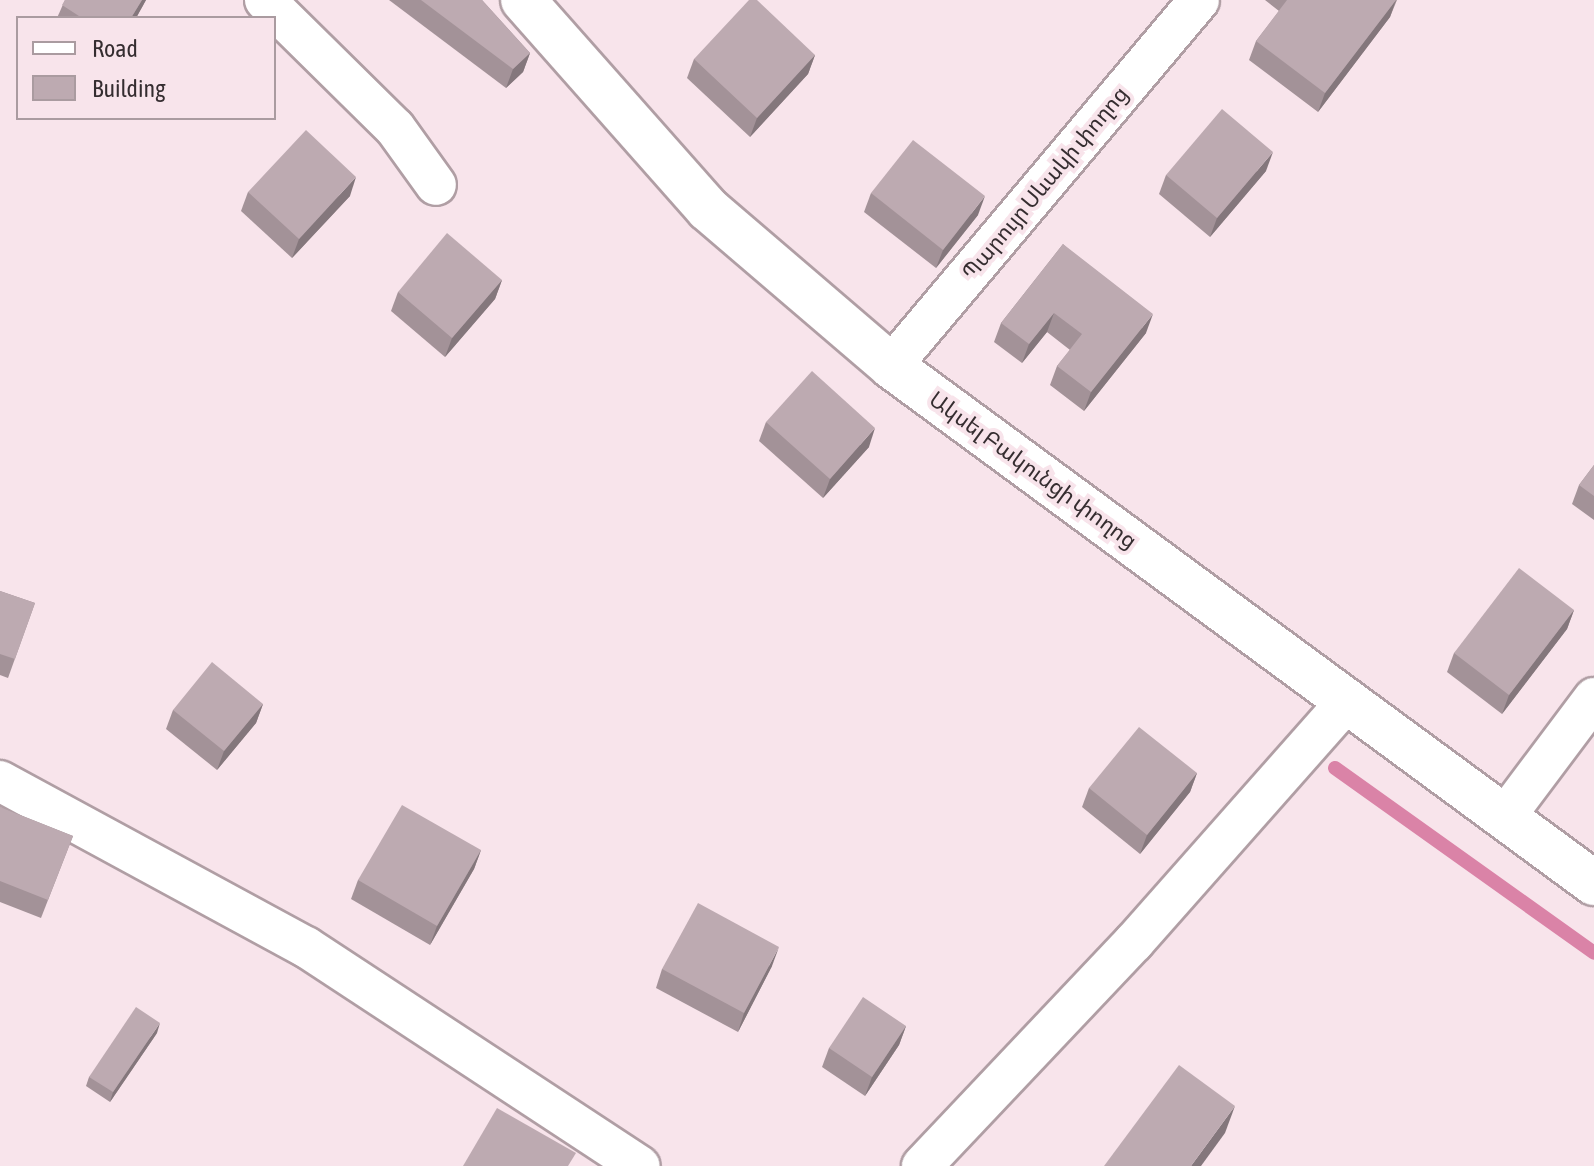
<!DOCTYPE html>
<html>
<head>
<meta charset="utf-8">
<style>
  body { margin:0 }
  #map { position:relative; width:1594px; height:1166px; overflow:hidden; background:#f8e4eb; font-family:"Asap Condensed","Noto Sans Armenian",sans-serif }
  div>[style] { position:absolute }
  .stream>* { height:14px; margin:-7px; padding:0 7px; transform-origin:7px; border-radius:7px; background:#da83a7 }
  .roads { filter:drop-shadow(2px 0 #b09ea4) drop-shadow(-2px 0 #b09ea4) drop-shadow(0 2px #b09ea4) drop-shadow(0 -2px #b09ea4) }
  .minor>* { height:40px; margin:-20px; padding:0 20px; transform-origin:20px; border-radius:20px; background:#fff }
  .secondary>* { height:44px; margin:-22px; padding:0 22px; transform-origin:22px; border-radius:22px; background:#fff }
  .wall>* { inset:0; background:#a39298 }
  .shaded-wall>* { inset:0; background:#84777c }
  .building>* { inset:0; background:#bdaab1 }
  span { translate:-50% -50%; white-space:nowrap; text-align:center; line-height:1.15; -webkit-text-stroke:8px #f8e4eb; paint-order:stroke }
  .street-label { font-size:22px; color:#352d30 }
  .legend { position:absolute; left:16px; top:16px; width:260px; height:104px; box-sizing:border-box; background:#f8e4eb; border:2px solid #aa9ba0; margin:0; padding:10px 14px; list-style:none; font-size:24px; color:#352d30 }
  .legend li { display:flex; align-items:center; gap:16px; height:40px }
  .legend b { width:40px; border:2px solid #aa9ba0 }
</style>
</head>
<body>
<div id="map">
  <div class="stream">
    <div style="left:1335px;top:768px;width:318px;rotate:35.5deg"></div>
  </div>
  <div class="roads">
    <div class="minor">
      <div style="left:265px;top:0;width:182px;rotate:44.6deg"></div>
      <div style="left:395px;top:128px;width:70px;rotate:54.3deg"></div>
      <div style="left:891px;top:366px;width:478px;rotate:-49.9deg"></div>
      <div style="left:0;top:781px;width:348px;rotate:28.5deg"></div>
      <div style="left:306px;top:947px;width:399px;rotate:33.3deg"></div>
      <div style="left:1504px;top:818px;width:150px;rotate:-53.1deg"></div>
      <div style="left:922px;top:1166px;width:308px;rotate:-46.6deg"></div>
      <div style="left:1134px;top:942px;width:323px;rotate:-48.5deg"></div>
    </div>
    <div class="secondary">
      <div style="left:523px;top:0;width:279px;rotate:48.5deg"></div>
      <div style="left:708px;top:209px;width:241px;rotate:40.6deg"></div>
      <div style="left:891px;top:366px;width:873px;rotate:36.33deg"></div>
    </div>
  </div>
  <div class="wall">
    <div style="clip-path:polygon(65px 0,146px 0,136px 18px,57px 18px)"></div>
    <div style="clip-path:polygon(389px 0,482px 0,530px 53px,523px 72px,506px 88px)"></div>
    <div style="clip-path:polygon(1265px 0,1397px 0,1390px 17px,1318px 112px,1249px 60px,1256px 41px,1279px 11px)"></div>
    <div style="clip-path:polygon(815px 55px,808px 74px,750px 137px,687px 78px,694px 59px)"></div>
    <div style="clip-path:polygon(1266px 171px,1210px 237px,1159px 194px,1166px 175px)"></div>
    <div style="clip-path:polygon(248px 192px,350px 196px,292px 258px,241px 211px)"></div>
    <div style="clip-path:polygon(871px 193px,978px 215px,936px 268px,864px 212px)"></div>
    <div style="clip-path:polygon(1063px 244px,1146px 333px,1084px 411px,1050px 385px,1057px 366px,1070px 350px,1047px 332px,1022px 363px,994px 342px,1001px 323px)"></div>
    <div style="clip-path:polygon(502px 280px,495px 299px,445px 357px,391px 311px,398px 292px)"></div>
    <div style="clip-path:polygon(766px 422px,869px 447px,823px 498px,759px 441px)"></div>
    <div style="clip-path:polygon(1594px 465px,1594px 520px,1572px 504px,1579px 485px)"></div>
    <div style="clip-path:polygon(0 591px,35px 603px,8px 678px,0 675px)"></div>
    <div style="clip-path:polygon(1574px 610px,1567px 629px,1502px 714px,1447px 672px,1454px 653px)"></div>
    <div style="clip-path:polygon(263px 704px,256px 723px,217px 770px,166px 729px,173px 710px)"></div>
    <div style="clip-path:polygon(1197px 773px,1190px 792px,1140px 854px,1082px 807px,1089px 788px)"></div>
    <div style="clip-path:polygon(0 807px,73px 836px,41px 918px,0 902px)"></div>
    <div style="clip-path:polygon(481px 850px,474px 869px,430px 945px,351px 899px,358px 880px)"></div>
    <div style="clip-path:polygon(772px 966px,738px 1032px,656px 988px,662px 969px)"></div>
    <div style="clip-path:polygon(906px 1026px,899px 1045px,865px 1096px,822px 1067px,829px 1048px)"></div>
    <div style="clip-path:polygon(157px 1033px,110px 1102px,86px 1086px,89px 1077px)"></div>
  </div>
  <div class="shaded-wall">
    <div style="clip-path:polygon(142px 0,146px 0,136px 18px,131px 18px)"></div>
    <div style="clip-path:polygon(1396px 0,1390px 17px,1318px 112px,1325px 93px)"></div>
    <div style="clip-path:polygon(530px 53px,523px 72px,506px 88px,513px 69px)"></div>
    <div style="clip-path:polygon(815px 55px,808px 74px,750px 137px,757px 118px)"></div>
    <div style="clip-path:polygon(1273px 152px,1266px 171px,1210px 237px,1217px 218px)"></div>
    <div style="clip-path:polygon(356px 177px,350px 196px,292px 258px,299px 239px)"></div>
    <div style="clip-path:polygon(985px 196px,978px 215px,936px 268px,943px 250px)"></div>
    <div style="clip-path:polygon(502px 280px,495px 299px,445px 357px,452px 338px)"></div>
    <div style="clip-path:polygon(1054px 313px,1047px 332px,1022px 363px,1029px 344px)"></div>
    <div style="clip-path:polygon(1153px 314px,1146px 333px,1084px 411px,1091px 392px)"></div>
    <div style="clip-path:polygon(875px 428px,869px 447px,823px 498px,830px 479px)"></div>
    <div style="clip-path:polygon(1574px 610px,1567px 629px,1502px 714px,1509px 695px)"></div>
    <div style="clip-path:polygon(263px 704px,256px 723px,217px 770px,224px 751px)"></div>
    <div style="clip-path:polygon(1197px 773px,1190px 792px,1140px 854px,1147px 835px)"></div>
    <div style="clip-path:polygon(481px 850px,474px 869px,430px 945px,437px 926px)"></div>
    <div style="clip-path:polygon(779px 947px,772px 966px,738px 1032px,744px 1013px)"></div>
    <div style="clip-path:polygon(160px 1023px,157px 1033px,110px 1102px,113px 1092px)"></div>
    <div style="clip-path:polygon(906px 1026px,899px 1045px,865px 1096px,872px 1077px)"></div>
    <div style="clip-path:polygon(1235px 1106px,1225px 1133px,1201px 1166px,1191px 1166px)"></div>
  </div>
  <div class="building">
    <div style="clip-path:polygon(65px 0,142px 0,131px 18px,82px 18px,62px 5px)"></div>
    <div style="clip-path:polygon(421px 0,482px 0,530px 53px,513px 69px)"></div>
    <div style="clip-path:polygon(749px 0,757px 0,815px 55px,757px 118px,694px 59px)"></div>
    <div style="clip-path:polygon(1287px 0,1396px 0,1325px 93px,1256px 41px)"></div>
    <div style="clip-path:polygon(1222px 109px,1273px 152px,1217px 218px,1166px 175px)"></div>
    <div style="clip-path:polygon(306px 130px,356px 177px,299px 239px,248px 192px)"></div>
    <div style="clip-path:polygon(913px 140px,985px 196px,943px 250px,871px 193px)"></div>
    <div style="clip-path:polygon(447px 233px,502px 280px,452px 338px,398px 292px)"></div>
    <div style="clip-path:polygon(1063px 244px,1153px 314px,1091px 392px,1057px 366px,1082px 334px,1054px 313px,1029px 344px,1001px 323px)"></div>
    <div style="clip-path:polygon(812px 371px,875px 428px,830px 479px,766px 422px)"></div>
    <div style="clip-path:polygon(1594px 465px,1594px 496px,1579px 485px)"></div>
    <div style="clip-path:polygon(1519px 568px,1574px 610px,1509px 695px,1454px 653px)"></div>
    <div style="clip-path:polygon(0 591px,35px 603px,15px 659px,0 654px)"></div>
    <div style="clip-path:polygon(212px 662px,263px 704px,224px 751px,173px 710px)"></div>
    <div style="clip-path:polygon(1139px 727px,1197px 773px,1147px 835px,1089px 788px)"></div>
    <div style="clip-path:polygon(402px 805px,481px 850px,437px 926px,358px 880px)"></div>
    <div style="clip-path:polygon(0 807px,73px 836px,48px 900px,0 881px)"></div>
    <div style="clip-path:polygon(698px 903px,779px 947px,744px 1013px,662px 969px)"></div>
    <div style="clip-path:polygon(863px 997px,906px 1026px,872px 1077px,829px 1048px)"></div>
    <div style="clip-path:polygon(136px 1007px,160px 1023px,113px 1092px,89px 1077px)"></div>
    <div style="clip-path:polygon(1179px 1065px,1235px 1106px,1191px 1166px,1104px 1166px)"></div>
    <div style="clip-path:polygon(497px 1108px,576px 1153px,568px 1166px,463px 1166px)"></div>
  </div>
  <div class="street-label">
    <span style="left:1045px;top:183px;rotate:-50deg">Պարույր Սևակի փողոց</span>
    <span style="left:1033px;top:470px;rotate:36deg">Ակսել Բակունցի փողոց</span>
  </div>
  <ul class="legend">
  <li><b style="height:10px;background:#fff"></b>Road</li>
  <li><b style="height:22px;background:#bdaab1"></b>Building</li>
  </ul>
</div>
</body>
</html>
